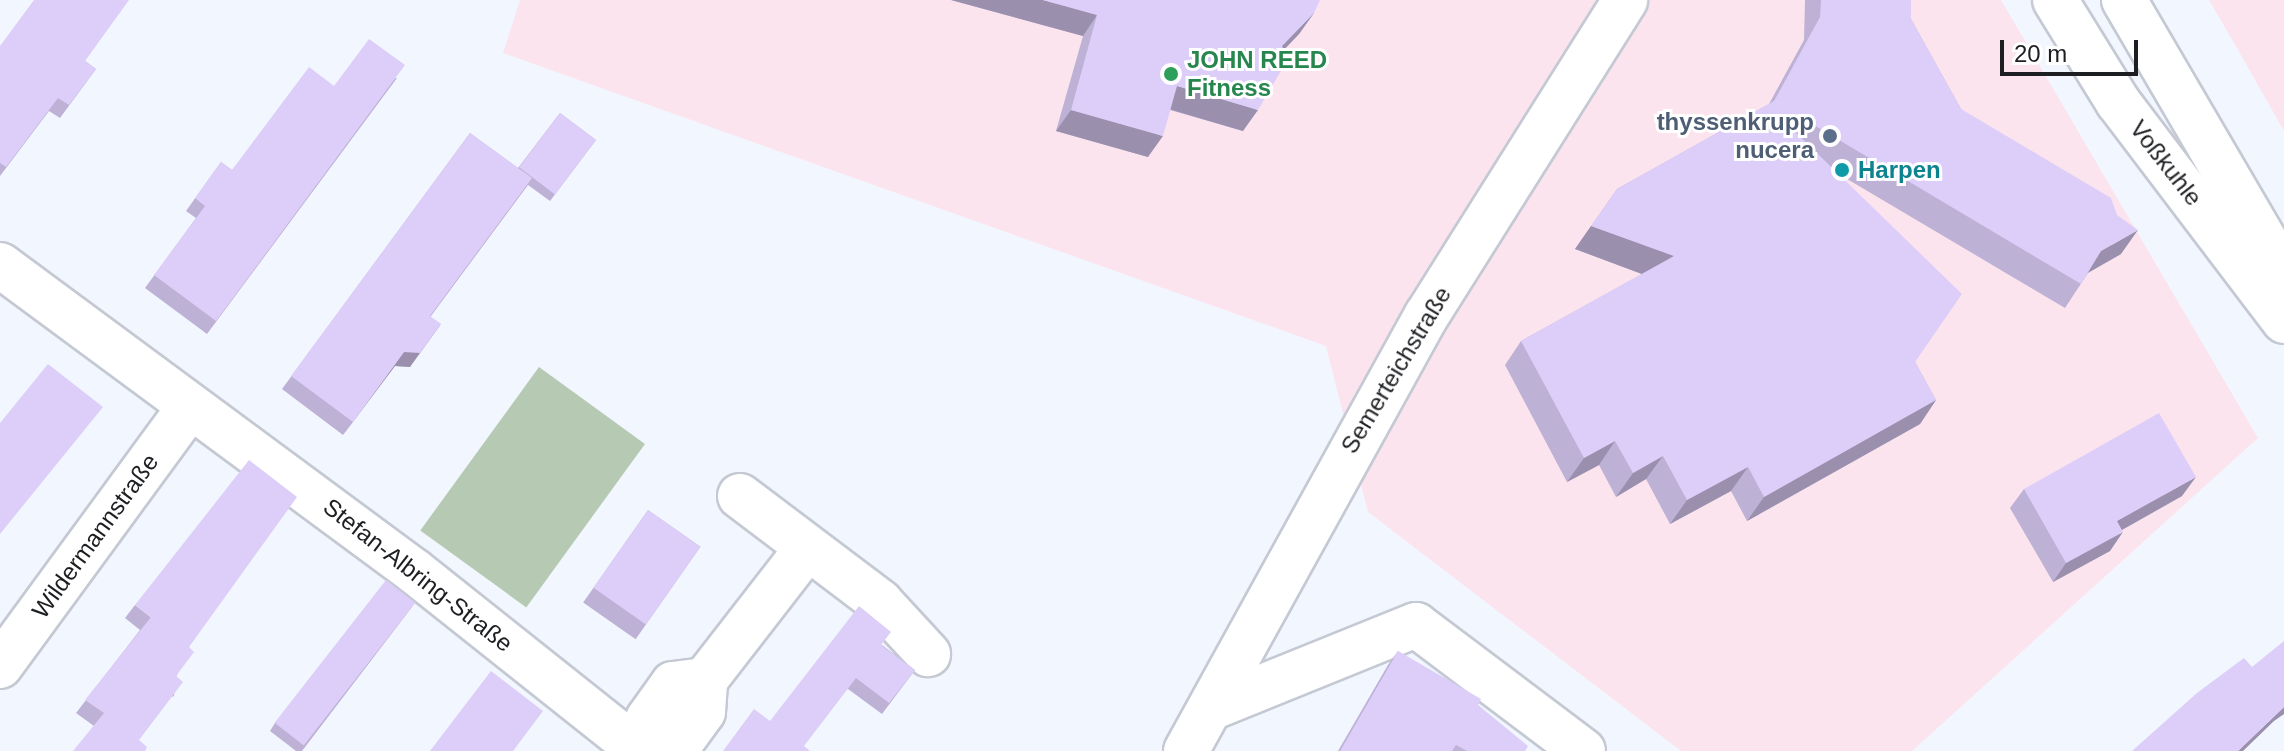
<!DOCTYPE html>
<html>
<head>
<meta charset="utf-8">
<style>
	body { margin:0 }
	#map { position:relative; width:2284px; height:751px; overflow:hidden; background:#f2f6fe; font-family:Arial,sans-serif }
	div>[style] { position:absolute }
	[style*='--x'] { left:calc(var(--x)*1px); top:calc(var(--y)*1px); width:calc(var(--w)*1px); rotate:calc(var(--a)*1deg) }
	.commercial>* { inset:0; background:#fce4ef }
	.green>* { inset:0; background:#b6c9b3; transform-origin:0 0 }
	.roads { filter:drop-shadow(2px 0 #c4c9d3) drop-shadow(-2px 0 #c4c9d3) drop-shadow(0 2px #c4c9d3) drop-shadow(0 -2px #c4c9d3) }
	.minor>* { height:44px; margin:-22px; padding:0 22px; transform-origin:22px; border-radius:22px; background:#fff }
	.wall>* { inset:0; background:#bdb1d5; transform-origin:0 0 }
	.shaded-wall>* { inset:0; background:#9a90ae }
	.building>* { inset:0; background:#dccef8; transform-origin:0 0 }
	.dots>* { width:22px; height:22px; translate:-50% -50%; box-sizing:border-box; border:4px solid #fff; border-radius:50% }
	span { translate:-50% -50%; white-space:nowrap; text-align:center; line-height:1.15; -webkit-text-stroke:6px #fff; paint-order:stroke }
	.leisure-label { font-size:24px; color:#27864d; font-weight:700 }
	.left { translate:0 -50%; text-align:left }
	.service-label { font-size:24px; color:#4e5e75; font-weight:700 }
	.right { translate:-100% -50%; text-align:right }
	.street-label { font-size:24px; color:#1c1e21 }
	.culture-label { font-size:24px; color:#0d838f; font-weight:700 }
	.scale { position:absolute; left:2000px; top:40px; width:138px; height:36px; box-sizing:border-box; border:4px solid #1c1e21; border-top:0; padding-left:10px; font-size:24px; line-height:28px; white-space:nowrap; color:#1c1e21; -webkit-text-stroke:6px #fff; paint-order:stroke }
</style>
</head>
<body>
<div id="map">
	<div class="commercial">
		<i style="clip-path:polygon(520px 0,2001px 0,2258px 438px,1912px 751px,1681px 751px,1368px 512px,1326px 346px,503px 53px)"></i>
		<i style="clip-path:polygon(2209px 0,2284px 0,2284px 131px,2234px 43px)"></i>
	</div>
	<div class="green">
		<i style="left:539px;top:367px;width:131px;height:202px;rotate:36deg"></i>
	</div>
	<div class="roads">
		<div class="minor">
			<i style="--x:2055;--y:0;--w:120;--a:58.3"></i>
			<i style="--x:2118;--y:102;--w:275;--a:52.8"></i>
			<i style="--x:2124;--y:0;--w:317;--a:59.7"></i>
			<i style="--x:0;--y:265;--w:515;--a:36.47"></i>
			<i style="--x:414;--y:571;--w:289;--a:38.5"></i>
			<i style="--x:740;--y:496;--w:176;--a:37.1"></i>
			<i style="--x:880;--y:602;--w:71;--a:47.3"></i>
			<i style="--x:0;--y:666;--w:322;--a:-53.8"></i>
			<i style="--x:1213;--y:707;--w:219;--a:-22"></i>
			<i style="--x:1416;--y:625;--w:209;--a:37"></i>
			<i style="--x:646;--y:751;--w:32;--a:-86"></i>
			<i style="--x:648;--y:719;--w:43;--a:-54.5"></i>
			<i style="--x:673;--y:684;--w:32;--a:-7"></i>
			<i style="--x:658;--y:751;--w:25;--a:-21"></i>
			<i style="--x:681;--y:742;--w:37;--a:-54"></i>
			<i style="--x:703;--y:712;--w:32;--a:-86"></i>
			<i style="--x:705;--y:680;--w:165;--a:-52.2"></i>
			<i style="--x:1186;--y:751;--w:498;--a:-61.1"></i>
			<i style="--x:1427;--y:315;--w:372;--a:-57.8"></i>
		</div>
	</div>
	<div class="wall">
		<i style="clip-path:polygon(951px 0,1314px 13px,1299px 34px,1284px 50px,1243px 131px,1170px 110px,1148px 157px,1056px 131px,1083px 36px)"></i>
		<i style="clip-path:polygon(1805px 0,1911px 0,1911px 19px,1961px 109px,2121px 254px,2088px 273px,2065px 308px,1837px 173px,1915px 362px,1936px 400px,1920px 424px,1747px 521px,1731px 491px,1670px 524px,1646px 479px,1616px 497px,1599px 465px,1567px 482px,1505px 365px,1521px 341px,1642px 274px,1575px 249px,1617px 189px,1769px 104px,1804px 40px)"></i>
		<i style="clip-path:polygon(0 46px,85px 61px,96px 69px,60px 118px,49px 111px,0 176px)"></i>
		<i style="clip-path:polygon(397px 78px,207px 334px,145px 288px,196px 218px,186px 211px,221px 162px,232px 170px,334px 86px)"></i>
		<i style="clip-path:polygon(560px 113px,596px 140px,550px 201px,528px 185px,431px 316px,410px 367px,395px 366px,343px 435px,282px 389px,470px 133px,518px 168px)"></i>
		<i style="clip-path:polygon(2024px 489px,2182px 496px,2122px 530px,2110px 551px,2053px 582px,2010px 508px)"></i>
		<i style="left:648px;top:510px;width:64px;height:113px;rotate:35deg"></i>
		<i style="clip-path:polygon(415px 603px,302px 751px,296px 751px,270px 731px,275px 723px)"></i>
		<i style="clip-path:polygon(135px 605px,189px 647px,176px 677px,174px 696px,94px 726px,76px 713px,140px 630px,125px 618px)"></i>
		<i style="clip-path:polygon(882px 645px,915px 670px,882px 714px,848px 689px,770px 721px)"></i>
		<i style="clip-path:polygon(1398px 651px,1478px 705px,1525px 751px,1338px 751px,1388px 665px)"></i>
	</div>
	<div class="shaded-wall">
		<i style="clip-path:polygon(951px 0,1043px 0,1097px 15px,1083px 36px)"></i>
		<i style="clip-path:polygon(1314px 13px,1299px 34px,1267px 67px,1282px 46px)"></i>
		<i style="clip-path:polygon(1177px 86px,1258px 110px,1243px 131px,1162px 107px)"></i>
		<i style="clip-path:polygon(1071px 110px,1163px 136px,1148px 157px,1056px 131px)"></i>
		<i style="clip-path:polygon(1591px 226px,1674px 256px,1658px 280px,1575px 249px)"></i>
		<i style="clip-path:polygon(2138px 230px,2121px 254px,2084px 275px,2101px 251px)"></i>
		<i style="clip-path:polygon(441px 324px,410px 367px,395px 366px,343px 435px,404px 352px)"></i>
		<i style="clip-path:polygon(1936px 400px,1920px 424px,1747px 521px,1764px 497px)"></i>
		<i style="clip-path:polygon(1615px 441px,1599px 465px,1567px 482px,1584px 458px)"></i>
		<i style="clip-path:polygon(1663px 456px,1646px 479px,1616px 497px,1633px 473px)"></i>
		<i style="clip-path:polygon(1748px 467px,1731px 491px,1670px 524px,1687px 500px)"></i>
		<i style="clip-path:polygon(2196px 477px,2182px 496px,2104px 540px,2117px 521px)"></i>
		<i style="clip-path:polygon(2123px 532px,2110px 551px,2053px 582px,2066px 563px)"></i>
		<i style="clip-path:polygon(2284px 707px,2284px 714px,2274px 721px,2243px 751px,2238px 751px)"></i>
	</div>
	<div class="building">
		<i style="clip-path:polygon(34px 0,129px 0,85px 61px,96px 69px,69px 105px,58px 98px,6px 167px,0 163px,0 46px)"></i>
		<i style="clip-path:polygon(1043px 0,1320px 0,1314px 13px,1282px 46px,1288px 59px,1258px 110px,1177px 86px,1163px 136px,1071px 110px,1097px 15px)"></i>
		<i style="clip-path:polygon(1821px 0,1911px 0,1911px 19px,1961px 109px,2111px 198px,2117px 215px,2138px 230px,2101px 251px,2081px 284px,1797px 115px,1789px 126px,1962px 294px,1915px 362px,1936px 400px,1764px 497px,1748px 467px,1687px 500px,1663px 456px,1633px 473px,1615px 441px,1584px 458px,1521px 341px,1674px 256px,1591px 226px,1617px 189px,1774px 101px,1820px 17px)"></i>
		<i style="clip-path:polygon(369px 39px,405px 65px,216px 321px,154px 275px,205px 206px,195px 198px,221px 162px,232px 170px,309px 67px,334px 86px)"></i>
		<i style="left:560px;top:113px;width:45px;height:68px;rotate:37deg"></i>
		<i style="clip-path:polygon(470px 133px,532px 178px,430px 316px,441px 324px,420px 353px,404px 352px,353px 422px,291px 376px)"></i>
		<i style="clip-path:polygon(48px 364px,103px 407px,0 534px,0 423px)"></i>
		<i style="clip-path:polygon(2159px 413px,2196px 477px,2117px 521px,2123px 532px,2066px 563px,2024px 489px)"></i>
		<i style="clip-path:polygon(249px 460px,297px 497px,189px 647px,194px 652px,176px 676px,183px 682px,139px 740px,147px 747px,145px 751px,73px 751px,104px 713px,85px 700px,151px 617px,135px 605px)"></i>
		<i style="left:648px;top:510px;width:64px;height:95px;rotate:35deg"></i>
		<i style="left:386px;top:580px;width:37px;height:181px;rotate:38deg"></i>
		<i style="clip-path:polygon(859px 606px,891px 632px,881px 645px,915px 670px,889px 703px,856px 678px,804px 746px,810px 751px,723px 751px,754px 709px,770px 721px)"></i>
		<i style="clip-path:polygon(2284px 641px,2284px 707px,2238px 751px,2132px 751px,2197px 693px,2244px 658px,2252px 667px)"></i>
		<i style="clip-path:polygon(1398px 651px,1481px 699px,1478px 705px,1528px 746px,1525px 751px,1467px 751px,1456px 745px,1452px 751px,1340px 751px)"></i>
		<i style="clip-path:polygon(491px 671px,543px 711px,513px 751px,430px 751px)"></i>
	</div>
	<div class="dots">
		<i style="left:1171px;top:74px;background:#2e9e5b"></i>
		<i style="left:1830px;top:136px;background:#5c6f8a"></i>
		<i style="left:1842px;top:170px;background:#0f9aa8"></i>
	</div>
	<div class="leisure-label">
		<span class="left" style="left:1187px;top:74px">JOHN REED<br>Fitness</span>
	</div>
	<div class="service-label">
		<span class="right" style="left:1814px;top:136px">thyssenkrupp<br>nucera</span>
	</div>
	<div class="street-label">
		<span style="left:2166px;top:163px;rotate:52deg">Voßkuhle</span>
		<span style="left:1396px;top:370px;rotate:-59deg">Semerteichstraße</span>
		<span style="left:95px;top:536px;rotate:-54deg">Wildermannstraße</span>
		<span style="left:418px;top:575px;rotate:38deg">Stefan-Albring-Straße</span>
	</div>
	<div class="culture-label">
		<span class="left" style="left:1858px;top:170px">Harpen</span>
	</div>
	<div class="scale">20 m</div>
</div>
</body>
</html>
